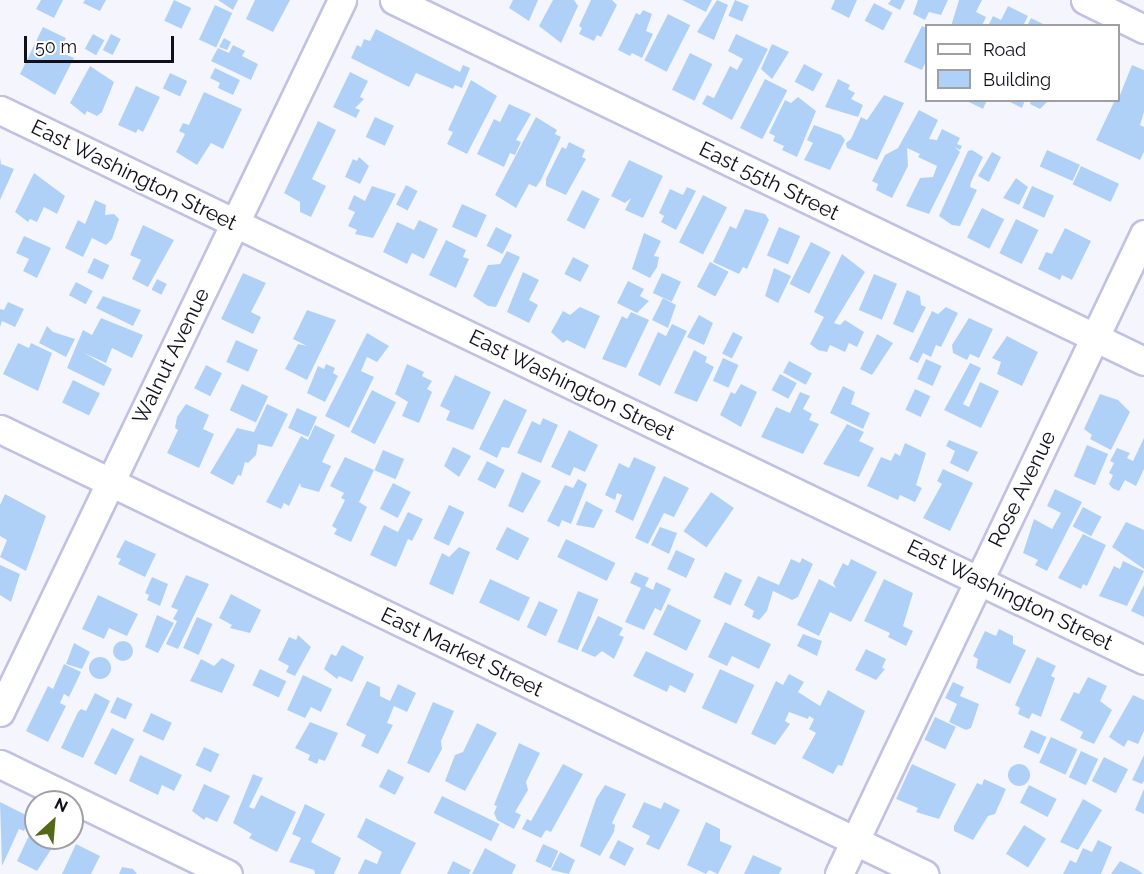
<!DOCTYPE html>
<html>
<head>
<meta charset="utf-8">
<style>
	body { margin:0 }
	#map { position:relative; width:1144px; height:874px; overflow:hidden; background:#f5f6fd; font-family:Raleway,sans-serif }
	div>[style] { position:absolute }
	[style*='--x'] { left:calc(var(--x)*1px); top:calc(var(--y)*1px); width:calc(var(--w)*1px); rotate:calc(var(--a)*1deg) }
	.building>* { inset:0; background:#afd1f8; transform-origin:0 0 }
	.round { border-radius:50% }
	.roads { filter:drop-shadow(2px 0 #c0c1e3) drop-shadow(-2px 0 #c0c1e3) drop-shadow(0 2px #c0c1e3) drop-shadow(0 -2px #c0c1e3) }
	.minor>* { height:27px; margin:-13.5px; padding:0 13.5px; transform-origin:13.5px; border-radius:13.5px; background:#fff }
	span { translate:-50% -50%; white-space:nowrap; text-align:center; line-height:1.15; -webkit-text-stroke:4.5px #fff; paint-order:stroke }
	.street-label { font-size:21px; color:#10101b }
	.legend { position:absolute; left:925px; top:24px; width:195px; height:78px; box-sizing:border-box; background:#fff; border:2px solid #9f9fa4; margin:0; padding:8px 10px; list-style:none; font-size:18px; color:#10101b }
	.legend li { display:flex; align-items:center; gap:12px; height:30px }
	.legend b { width:30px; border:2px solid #9f9fa4 }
	.north { position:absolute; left:24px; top:790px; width:60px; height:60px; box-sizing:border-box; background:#fff; border:2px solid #9f9fa4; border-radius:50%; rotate:26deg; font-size:16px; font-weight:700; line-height:24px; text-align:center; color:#10101b }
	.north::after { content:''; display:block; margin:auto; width:21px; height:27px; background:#546917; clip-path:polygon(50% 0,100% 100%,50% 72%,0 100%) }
	.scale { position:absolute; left:24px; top:36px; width:150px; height:27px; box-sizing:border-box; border:3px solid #10101b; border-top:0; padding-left:8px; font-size:18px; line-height:21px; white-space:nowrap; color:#10101b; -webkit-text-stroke:4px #fff; paint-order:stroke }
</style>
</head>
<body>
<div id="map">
	<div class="building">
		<i style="clip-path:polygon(41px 0,63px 0,54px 18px,36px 9px)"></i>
		<i style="clip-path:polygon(85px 0,106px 0,100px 11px,83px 3px)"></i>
		<i style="left:174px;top:0;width:19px;height:23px;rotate:25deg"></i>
		<i style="clip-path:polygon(218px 0,238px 0,233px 10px)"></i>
		<i style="clip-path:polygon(255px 0,290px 0,273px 32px,246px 19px)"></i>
		<i style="clip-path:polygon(513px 0,538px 0,529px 21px,509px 8px)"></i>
		<i style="clip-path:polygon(553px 0,574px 0,578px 6px,561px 43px,539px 26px)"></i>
		<i style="clip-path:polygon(591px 0,612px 0,617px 5px,601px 37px,597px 35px,594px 41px,579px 34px,582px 28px,579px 26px)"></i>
		<i style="clip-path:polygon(682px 0,712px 0,706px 12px)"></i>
		<i style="clip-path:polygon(717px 0,728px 5px,714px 40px,697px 32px)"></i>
		<i style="left:735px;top:0;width:15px;height:17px;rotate:23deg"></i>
		<i style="clip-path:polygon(835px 0,857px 0,849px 18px,831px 9px)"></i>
		<i style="clip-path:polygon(891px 0,905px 0,900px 10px,888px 4px)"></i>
		<i style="clip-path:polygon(918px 0,948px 0,941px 15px,929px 12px,925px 20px,913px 14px)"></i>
		<i style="clip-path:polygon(959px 0,982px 0,976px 12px,986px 17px,982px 26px,951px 26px)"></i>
		<i style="left:874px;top:3px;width:21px;height:20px;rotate:28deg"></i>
		<i style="left:215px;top:5px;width:19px;height:38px;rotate:25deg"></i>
		<i style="clip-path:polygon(1008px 6px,1028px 16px,1023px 26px,988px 26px,993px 16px,1001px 20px)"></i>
		<i style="clip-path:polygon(643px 10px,652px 14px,646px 31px,653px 34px,642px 58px,632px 53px,630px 56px,618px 50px,636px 13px,640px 15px)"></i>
		<i style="left:668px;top:14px;width:25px;height:52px;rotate:27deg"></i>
		<i style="clip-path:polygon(1031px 18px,1047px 26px,1027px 26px)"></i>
		<i style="clip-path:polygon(922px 26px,926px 28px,926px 61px,922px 70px,904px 62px)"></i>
		<i style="clip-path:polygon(43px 27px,66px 38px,60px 52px,74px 58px,55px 95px,20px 74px)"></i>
		<i style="clip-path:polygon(376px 29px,460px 72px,463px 65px,470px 68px,462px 88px,455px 85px,453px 89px,416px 73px,409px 87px,351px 58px,357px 45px,361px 47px,364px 39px,370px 41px)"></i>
		<i style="left:93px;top:34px;width:13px;height:17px;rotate:29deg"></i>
		<i style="left:111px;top:34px;width:11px;height:18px;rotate:27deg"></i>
		<i style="clip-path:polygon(736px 34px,768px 49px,732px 120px,702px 104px,707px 95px,714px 98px,730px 66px,737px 70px,743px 59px,728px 51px)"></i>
		<i style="clip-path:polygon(224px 38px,231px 42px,227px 50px,219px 47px)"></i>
		<i style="clip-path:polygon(772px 44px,789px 52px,772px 79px,761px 69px)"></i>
		<i style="clip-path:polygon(233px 45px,245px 51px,242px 56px,258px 64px,251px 80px,211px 61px,218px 48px,229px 53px)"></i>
		<i style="left:690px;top:53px;width:25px;height:41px;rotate:26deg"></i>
		<i style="left:804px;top:64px;width:21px;height:20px;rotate:28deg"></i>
		<i style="clip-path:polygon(1132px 65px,1144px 70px,1144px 112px,1140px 125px,1144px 127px,1144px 152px,1140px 160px,1096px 140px,1115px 100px,1118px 100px)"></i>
		<i style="clip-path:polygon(90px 66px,114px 82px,102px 112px,97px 116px,87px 111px,85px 115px,70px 103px)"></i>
		<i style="clip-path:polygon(215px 68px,240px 80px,233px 95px,218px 88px,220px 83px,210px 78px)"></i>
		<i style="clip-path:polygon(350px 72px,368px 81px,360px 97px,364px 99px,355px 108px,360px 110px,356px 118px,333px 107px)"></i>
		<i style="left:170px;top:73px;width:19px;height:17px;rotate:25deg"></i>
		<i style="left:765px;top:79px;width:25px;height:55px;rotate:27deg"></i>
		<i style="clip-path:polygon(838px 79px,850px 85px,848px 89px,855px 93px,851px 99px,863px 105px,858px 117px,825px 107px)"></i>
		<i style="clip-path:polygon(471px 80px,497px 96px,467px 154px,447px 144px,453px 132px,448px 130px)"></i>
		<i style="clip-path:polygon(136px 86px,160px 97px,143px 132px,138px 129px,136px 133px,118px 125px)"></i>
		<i style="clip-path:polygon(204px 92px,242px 109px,223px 149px,211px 143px,197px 165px,176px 152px,185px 134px,179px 131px,183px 123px,189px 125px)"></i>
		<i style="clip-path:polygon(884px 95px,904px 103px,877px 160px,847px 148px,846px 143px,851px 139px,861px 117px,867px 120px)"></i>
		<i style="clip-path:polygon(798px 97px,816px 111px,797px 157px,782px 150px,784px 146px,773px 141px,775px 136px,769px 133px,785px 100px,791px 103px)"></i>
		<i style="clip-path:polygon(965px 100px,987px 100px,983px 109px)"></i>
		<i style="clip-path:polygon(1006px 100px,1025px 100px,1022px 108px)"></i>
		<i style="clip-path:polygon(1031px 100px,1049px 100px,1040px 109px,1030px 104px)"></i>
		<i style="clip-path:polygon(509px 104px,531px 114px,516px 140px,521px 142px,515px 155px,510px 153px,504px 167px,477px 154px,494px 119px,500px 122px)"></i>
		<i style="clip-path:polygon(919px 110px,938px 120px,929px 139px,937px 140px,942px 129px,960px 138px,957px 144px,962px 146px,960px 150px,955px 147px,960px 152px,929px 214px,906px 206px,920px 178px,933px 177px,937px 166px,918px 157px,920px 154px,907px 148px,908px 166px,892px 198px,876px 190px,878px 184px,872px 181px,885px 155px,898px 148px)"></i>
		<i style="left:375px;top:117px;width:21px;height:22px;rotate:25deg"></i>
		<i style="clip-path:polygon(536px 117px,557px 130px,555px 134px,561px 137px,541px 180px,536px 187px,529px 184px,516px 208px,495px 195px)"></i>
		<i style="clip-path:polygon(318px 121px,336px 130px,312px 179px,326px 186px,311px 217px,300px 212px,300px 202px,284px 193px)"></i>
		<i style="clip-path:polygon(814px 125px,841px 135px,845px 140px,830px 170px,804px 160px,813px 143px,807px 140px)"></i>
		<i style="clip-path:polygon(569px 142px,585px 150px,582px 157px,586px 159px,566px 195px,546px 186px,546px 179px,562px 147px,566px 149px)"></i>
		<i style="clip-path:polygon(972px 150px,983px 157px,971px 182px,970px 187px,977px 190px,960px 226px,952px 225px,939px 216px,968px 151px)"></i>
		<i style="left:1047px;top:150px;width:36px;height:18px;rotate:24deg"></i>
		<i style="clip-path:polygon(992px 152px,1001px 157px,989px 182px,978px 176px)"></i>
		<i style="clip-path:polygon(0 157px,1px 164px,14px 169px,0 200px)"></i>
		<i style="clip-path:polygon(359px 157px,369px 166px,360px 184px,345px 177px,353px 159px,357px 161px)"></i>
		<i style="clip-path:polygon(629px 160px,663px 176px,643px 218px,625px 210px,631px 198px,625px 203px,611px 196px)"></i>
		<i style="left:1081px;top:166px;width:42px;height:20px;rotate:25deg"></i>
		<i style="clip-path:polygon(34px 173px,65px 196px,57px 214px,44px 207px,37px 222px,30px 219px,28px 222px,15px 212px)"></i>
		<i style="clip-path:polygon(1016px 178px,1028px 187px,1019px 205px,1003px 198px)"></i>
		<i style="left:406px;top:185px;width:13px;height:22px;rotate:27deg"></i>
		<i style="clip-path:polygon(372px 186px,396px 194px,373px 238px,355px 234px,357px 230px,348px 226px,355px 212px,348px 209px,354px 195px,365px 201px)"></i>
		<i style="left:1032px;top:186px;width:24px;height:24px;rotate:24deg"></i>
		<i style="clip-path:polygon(687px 187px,696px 191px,676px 230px,661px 222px,664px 216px,659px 213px,670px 189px,683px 195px)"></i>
		<i style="left:582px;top:190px;width:20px;height:34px;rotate:27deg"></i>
		<i style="left:703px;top:195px;width:27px;height:53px;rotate:27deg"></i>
		<i style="clip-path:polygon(95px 200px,106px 205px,105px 215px,114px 214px,119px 219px,112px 239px,106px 245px,92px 238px,83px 257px,65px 248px,78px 220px,85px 224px)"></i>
		<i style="left:462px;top:204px;width:27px;height:25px;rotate:24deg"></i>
		<i style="left:982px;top:208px;width:25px;height:33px;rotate:27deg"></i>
		<i style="clip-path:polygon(745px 209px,765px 214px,769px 220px,747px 269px,743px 267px,739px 274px,713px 262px,730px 226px,736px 229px)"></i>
		<i style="left:1016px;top:219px;width:25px;height:38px;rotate:26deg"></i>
		<i style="clip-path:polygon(419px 220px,438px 229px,424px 259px,412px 253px,407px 264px,383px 252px,397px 222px,414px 230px)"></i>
		<i style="clip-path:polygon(143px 225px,174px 240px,148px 287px,132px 279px,141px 260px,130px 255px)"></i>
		<i style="left:496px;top:227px;width:18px;height:21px;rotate:27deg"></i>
		<i style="left:779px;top:227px;width:23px;height:31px;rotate:23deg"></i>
		<i style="clip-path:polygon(1065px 228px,1091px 241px,1072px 280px,1062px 275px,1060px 280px,1038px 269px,1046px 252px,1052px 254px)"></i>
		<i style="clip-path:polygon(644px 233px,661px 241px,654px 256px,659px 257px,657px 267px,650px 278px,632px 269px)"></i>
		<i style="clip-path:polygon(24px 236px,51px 248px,37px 278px,23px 271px,29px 259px,16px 253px)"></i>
		<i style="clip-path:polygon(446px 240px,466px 250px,463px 257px,469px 259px,456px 288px,429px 275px)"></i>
		<i style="left:811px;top:242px;width:22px;height:47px;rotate:27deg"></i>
		<i style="clip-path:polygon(507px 251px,520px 257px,496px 307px,488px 306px,473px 296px,488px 265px,500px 264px)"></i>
		<i style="clip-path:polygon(842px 254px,865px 272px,834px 323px,840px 325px,845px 320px,864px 332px,857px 347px,849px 343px,845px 352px,830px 345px,827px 352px,818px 350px,810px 344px,824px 317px,814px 312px)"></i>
		<i style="left:573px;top:257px;width:18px;height:19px;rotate:27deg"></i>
		<i style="left:94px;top:258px;width:17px;height:16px;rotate:25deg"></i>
		<i style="left:710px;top:262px;width:21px;height:28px;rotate:28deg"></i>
		<i style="clip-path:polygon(774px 268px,791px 276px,778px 303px,765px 296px)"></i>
		<i style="clip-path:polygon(523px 272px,539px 280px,529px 300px,538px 305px,529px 323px,507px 312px)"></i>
		<i style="clip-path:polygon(243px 273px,266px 283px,251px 312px,261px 317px,253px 334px,221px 319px)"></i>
		<i style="left:662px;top:273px;width:21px;height:22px;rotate:25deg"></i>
		<i style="left:874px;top:274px;width:25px;height:39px;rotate:23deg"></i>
		<i style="left:157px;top:279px;width:11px;height:12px;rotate:27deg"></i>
		<i style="clip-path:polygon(628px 281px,644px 289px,640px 296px,649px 301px,637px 313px,617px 303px)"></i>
		<i style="left:76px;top:282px;width:19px;height:15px;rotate:28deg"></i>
		<i style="clip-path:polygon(907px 290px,920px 296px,921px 305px,926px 307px,913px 333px,893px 324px)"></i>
		<i style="clip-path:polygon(103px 296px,141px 310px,133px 326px,96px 308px)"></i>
		<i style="clip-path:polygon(663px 298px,676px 305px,668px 328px,652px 320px)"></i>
		<i style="clip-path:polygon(8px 302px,24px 309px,15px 327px,2px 321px,0 327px,0 309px,4px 310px)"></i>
		<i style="clip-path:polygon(580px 307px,600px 316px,585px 349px,567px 340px,563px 343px,551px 332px,563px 311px,570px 315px)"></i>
		<i style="clip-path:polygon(946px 307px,958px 313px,941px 347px,936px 345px,931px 357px,923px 353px,918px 363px,909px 359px,932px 311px,938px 314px)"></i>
		<i style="clip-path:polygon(307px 310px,336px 320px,307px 380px,285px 369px,298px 344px,307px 346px,293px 339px)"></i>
		<i style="clip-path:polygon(631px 312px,649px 320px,626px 368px,602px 359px,622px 316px,627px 319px)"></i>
		<i style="clip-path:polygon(699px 315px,713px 323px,704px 345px,687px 337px)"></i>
		<i style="clip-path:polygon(101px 318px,143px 335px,132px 358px,112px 348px,106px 363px,84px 353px,112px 369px,104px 386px,67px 368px,83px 330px,92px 335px)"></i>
		<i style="clip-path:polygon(969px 318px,993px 329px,979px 358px,970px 354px,967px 360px,953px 353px,952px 345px)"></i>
		<i style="clip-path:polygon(672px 324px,687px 331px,660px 386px,638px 375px,658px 332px,666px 336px)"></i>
		<i style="clip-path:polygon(47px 326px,53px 332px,75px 339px,66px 357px,39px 343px)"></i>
		<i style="left:733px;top:332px;width:11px;height:24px;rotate:27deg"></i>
		<i style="clip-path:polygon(367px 333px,389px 346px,377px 362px,367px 357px,361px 371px,374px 377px,349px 428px,325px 416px)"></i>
		<i style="clip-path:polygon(877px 334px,893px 343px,872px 375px,860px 369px)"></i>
		<i style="clip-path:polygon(1007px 336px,1038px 352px,1022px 386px,997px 374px,1001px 362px,992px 358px)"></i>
		<i style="left:236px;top:340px;width:24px;height:24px;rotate:24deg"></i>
		<i style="clip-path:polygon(18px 343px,29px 348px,31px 343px,52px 353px,38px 391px,3px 374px)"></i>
		<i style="clip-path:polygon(694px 350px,707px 357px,705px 362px,714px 367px,697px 402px,674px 393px)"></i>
		<i style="left:723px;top:358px;width:17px;height:25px;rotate:24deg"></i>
		<i style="left:926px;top:359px;width:17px;height:22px;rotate:24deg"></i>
		<i style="left:789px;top:361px;width:26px;height:13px;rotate:28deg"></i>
		<i style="clip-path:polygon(970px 363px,981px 368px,963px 404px,969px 407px,980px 382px,999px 391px,981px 428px,944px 410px)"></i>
		<i style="clip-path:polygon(326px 364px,335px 368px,333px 373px,338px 376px,325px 402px,307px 393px,318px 366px,324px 369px)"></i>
		<i style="clip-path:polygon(407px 364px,424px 372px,422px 376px,432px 381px,427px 389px,432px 392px,419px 423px,402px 416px,408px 402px,395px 394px)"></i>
		<i style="left:206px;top:365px;width:18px;height:26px;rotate:27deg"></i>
		<i style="left:780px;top:374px;width:19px;height:18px;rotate:28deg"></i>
		<i style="clip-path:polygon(455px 375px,491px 392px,473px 430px,446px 420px,450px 411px,440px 406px)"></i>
		<i style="left:73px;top:380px;width:30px;height:25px;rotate:26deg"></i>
		<i style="left:242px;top:384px;width:29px;height:29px;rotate:25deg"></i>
		<i style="clip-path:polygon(741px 384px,757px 392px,741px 427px,720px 415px,731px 392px,735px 394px)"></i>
		<i style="clip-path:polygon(843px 386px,855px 392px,851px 404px,870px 413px,863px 429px,830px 413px)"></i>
		<i style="left:915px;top:389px;width:17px;height:23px;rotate:25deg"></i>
		<i style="left:372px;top:390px;width:27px;height:47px;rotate:27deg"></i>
		<i style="clip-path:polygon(800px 392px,810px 396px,803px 409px,812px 414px,809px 420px,819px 424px,803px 454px,761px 437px,776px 407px,790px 413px)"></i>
		<i style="clip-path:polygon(1100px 394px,1118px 400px,1130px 412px,1111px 450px,1090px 439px,1092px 435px,1084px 429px)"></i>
		<i style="clip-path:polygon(504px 399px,527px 410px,509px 448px,502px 447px,497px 458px,479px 449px)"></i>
		<i style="clip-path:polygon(186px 404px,209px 415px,203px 429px,214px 434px,199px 468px,167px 453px,178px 430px,175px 428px,177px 417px)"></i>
		<i style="clip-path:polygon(267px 404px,288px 414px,272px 447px,258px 444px,256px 455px,248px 463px,245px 462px,241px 476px,238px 475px,233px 485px,210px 473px,237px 428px,254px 432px)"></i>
		<i style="left:297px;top:408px;width:22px;height:22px;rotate:24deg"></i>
		<i style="clip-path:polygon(543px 418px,558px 425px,541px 463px,517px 453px,532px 421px,540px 425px)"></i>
		<i style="clip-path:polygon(847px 424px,864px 432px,859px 441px,874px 448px,859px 477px,823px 464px)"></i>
		<i style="clip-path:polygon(315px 425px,335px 435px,322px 462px,331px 466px,319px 492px,301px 487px,300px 483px,289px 506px,284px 503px,281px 509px,266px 502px,301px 436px,308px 440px)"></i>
		<i style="clip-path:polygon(569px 430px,598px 445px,585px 472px,574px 467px,570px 476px,551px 467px)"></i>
		<i style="clip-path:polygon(1144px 438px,1144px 469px,1136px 486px,1125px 480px,1119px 491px,1112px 488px,1109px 484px,1113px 475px,1109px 473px,1114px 463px,1110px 461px,1117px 448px,1130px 453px,1127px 458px,1133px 461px)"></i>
		<i style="clip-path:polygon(949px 440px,978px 452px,968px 472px,950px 463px,955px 451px,946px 446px)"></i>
		<i style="clip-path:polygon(905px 443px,926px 453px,916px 485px,922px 488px,915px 502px,900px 495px,898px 500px,867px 486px,881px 457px,891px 461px,895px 453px,900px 456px)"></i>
		<i style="left:1087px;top:445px;width:23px;height:34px;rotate:23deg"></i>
		<i style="clip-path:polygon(453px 447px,471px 456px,459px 477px,444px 466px)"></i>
		<i style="left:383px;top:450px;width:23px;height:22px;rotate:23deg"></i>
		<i style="clip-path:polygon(345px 457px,374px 470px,359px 502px,367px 507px,351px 542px,334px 534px,337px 529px,332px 526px,345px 500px,341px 498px,344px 493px,330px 486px)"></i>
		<i style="clip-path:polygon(634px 457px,656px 467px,633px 521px,615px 512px,622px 495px,617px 493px,615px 500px,605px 495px,619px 463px,629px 468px)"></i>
		<i style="left:487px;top:461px;width:20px;height:21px;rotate:27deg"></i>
		<i style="clip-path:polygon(943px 469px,973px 483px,950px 531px,923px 518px,942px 484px,937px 481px)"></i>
		<i style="clip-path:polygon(522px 472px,541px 481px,523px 513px,508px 506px)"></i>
		<i style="clip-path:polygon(664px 476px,689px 488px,674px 517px,664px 513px,648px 544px,635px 538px)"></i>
		<i style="clip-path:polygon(578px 479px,587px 484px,571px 524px,562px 520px,559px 527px,547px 521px,565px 485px,573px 488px)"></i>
		<i style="left:393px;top:483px;width:20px;height:29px;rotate:27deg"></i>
		<i style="clip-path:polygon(1055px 489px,1082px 502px,1047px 571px,1035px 565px,1038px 560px,1023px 553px,1034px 519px,1052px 529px,1061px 513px,1047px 506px)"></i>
		<i style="left:711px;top:492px;width:28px;height:48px;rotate:35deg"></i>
		<i style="clip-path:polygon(5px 494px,46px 516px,26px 571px,0 557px,7px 540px,0 536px,0 505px)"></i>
		<i style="clip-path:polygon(586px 501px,603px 510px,594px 528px,576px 525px)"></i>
		<i style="left:449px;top:505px;width:17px;height:37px;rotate:25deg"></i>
		<i style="left:1083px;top:507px;width:21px;height:22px;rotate:28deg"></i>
		<i style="clip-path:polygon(408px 512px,423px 519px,412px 541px,408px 539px,396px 567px,370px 555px,384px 525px,398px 532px)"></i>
		<i style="clip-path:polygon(1126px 522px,1144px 530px,1144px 569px,1112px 547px)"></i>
		<i style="left:507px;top:527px;width:25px;height:25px;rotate:27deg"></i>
		<i style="clip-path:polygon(660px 527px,677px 533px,669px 554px,651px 545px)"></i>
		<i style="clip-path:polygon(1083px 534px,1106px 545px,1087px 586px,1083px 584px,1081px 589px,1058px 578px)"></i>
		<i style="left:566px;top:539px;width:55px;height:20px;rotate:26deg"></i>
		<i style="clip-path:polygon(125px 540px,156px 554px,145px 577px,118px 564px,121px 559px,116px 557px)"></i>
		<i style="clip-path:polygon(459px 547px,470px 552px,453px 595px,429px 584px,442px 553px,449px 557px)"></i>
		<i style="left:676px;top:550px;width:21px;height:21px;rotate:25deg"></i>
		<i style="clip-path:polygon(802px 558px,813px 564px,798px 597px,792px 600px,773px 591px,767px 611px,759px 620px,752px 617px,754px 611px,744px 605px,758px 576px,779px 585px,791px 559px,800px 563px)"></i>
		<i style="clip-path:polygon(851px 559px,877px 572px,851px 622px,830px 612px,819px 636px,797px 625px,819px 579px,836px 588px,833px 583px,843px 563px,848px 566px)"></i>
		<i style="clip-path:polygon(1123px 561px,1144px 571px,1127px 606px,1099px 596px,1114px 566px,1120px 569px)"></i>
		<i style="clip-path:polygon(0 565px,20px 574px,11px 602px,0 595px)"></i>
		<i style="clip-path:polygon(635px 572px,649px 578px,645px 586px,653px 590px,656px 582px,671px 589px,661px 611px,655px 608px,644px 630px,625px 622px,641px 588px,630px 583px)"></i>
		<i style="left:725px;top:572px;width:19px;height:28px;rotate:25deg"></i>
		<i style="clip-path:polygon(186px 575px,209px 584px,178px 649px,166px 644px,177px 621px,173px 619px,178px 610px,171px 607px)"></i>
		<i style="clip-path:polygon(152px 577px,168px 584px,160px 606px,147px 600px,149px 595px,145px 593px)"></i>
		<i style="left:490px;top:579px;width:44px;height:26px;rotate:25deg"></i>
		<i style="clip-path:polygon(884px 579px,913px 593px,903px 626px,913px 631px,906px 646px,888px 637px,890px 633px,864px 621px)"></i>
		<i style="clip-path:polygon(1144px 585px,1144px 617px,1131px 611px)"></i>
		<i style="left:578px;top:591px;width:22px;height:55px;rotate:22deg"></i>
		<i style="clip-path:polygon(231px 594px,261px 610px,250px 633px,230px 628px,232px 625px,219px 618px)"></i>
		<i style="clip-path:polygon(98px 595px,138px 614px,127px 636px,109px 628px,104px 639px,82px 629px)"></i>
		<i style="left:539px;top:601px;width:21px;height:29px;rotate:25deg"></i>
		<i style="left:668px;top:604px;width:37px;height:34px;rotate:26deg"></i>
		<i style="clip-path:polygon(157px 615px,174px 623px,158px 653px,145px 647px)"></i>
		<i style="clip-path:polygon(598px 616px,623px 628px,619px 635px,624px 637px,614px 659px,602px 651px,595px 657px,581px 651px)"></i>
		<i style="left:197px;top:617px;width:17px;height:34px;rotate:24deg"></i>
		<i style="clip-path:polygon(725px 622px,771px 644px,759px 669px,732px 656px,727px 666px,708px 657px)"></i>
		<i style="clip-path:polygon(999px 629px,1013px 636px,1013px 644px,1026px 650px,1010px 684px,976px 668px,978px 659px,973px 656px,985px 631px,996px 636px)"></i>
		<i style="clip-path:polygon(803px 634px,822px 641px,817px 656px,797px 646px)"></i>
		<i style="clip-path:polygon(298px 635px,311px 647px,295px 676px,286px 672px,289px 666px,278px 660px,289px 637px,296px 640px)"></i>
		<i class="round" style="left:113px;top:641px;width:20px;height:20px"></i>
		<i style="clip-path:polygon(74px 643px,90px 652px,82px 669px,66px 664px)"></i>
		<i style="clip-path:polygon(342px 645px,364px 657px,352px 682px,339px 676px,337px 679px,324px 669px,331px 654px,336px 656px)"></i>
		<i style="clip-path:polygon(866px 649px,886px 659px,882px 668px,885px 669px,876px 680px,855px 670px)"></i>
		<i style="clip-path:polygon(646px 651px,694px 674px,685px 693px,670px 685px,667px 692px,633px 676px)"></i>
		<i style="clip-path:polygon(1037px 657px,1056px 666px,1051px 676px,1055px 678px,1041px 717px,1032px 713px,1029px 719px,1018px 714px,1020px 708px,1015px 705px)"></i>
		<i class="round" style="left:89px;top:657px;width:22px;height:22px"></i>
		<i style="clip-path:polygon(222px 658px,235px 665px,222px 693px,190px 681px,201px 659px,214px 666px)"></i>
		<i style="clip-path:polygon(64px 664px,81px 672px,69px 697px,64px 694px,60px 703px,66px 706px,48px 742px,26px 731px,48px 686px,53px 689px)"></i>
		<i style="left:260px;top:669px;width:29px;height:18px;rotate:25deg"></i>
		<i style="left:720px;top:669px;width:38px;height:43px;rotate:25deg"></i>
		<i style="clip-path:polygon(789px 674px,804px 682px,798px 692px,820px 706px,828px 690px,865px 711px,842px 766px,838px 765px,833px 774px,802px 758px,816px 733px,809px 729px,814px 719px,809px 716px,808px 719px,789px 712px,785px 721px,790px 724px,775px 745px,751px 734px,776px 681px,783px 685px)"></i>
		<i style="clip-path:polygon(303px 675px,332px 689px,321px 712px,311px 707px,305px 718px,287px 710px)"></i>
		<i style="clip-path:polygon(1088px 677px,1107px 686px,1100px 701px,1112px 710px,1094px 744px,1080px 738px,1083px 732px,1060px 720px,1074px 692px,1079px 694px)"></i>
		<i style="clip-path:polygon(367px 681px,380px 687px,380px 696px,390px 701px,398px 684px,416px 693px,407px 712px,394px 706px,387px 723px,393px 725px,378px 754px,361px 746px,366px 735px,346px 725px)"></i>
		<i style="clip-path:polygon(953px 682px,964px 687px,960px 696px,979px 704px,971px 728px,966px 730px,949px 722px,957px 704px,945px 698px)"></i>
		<i style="clip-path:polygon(95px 693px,110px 701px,83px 758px,61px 748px,78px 712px,81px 709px,86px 711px)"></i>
		<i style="clip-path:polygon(1133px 695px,1144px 700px,1144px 731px,1138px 744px,1128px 740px,1124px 747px,1109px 737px)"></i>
		<i style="left:117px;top:697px;width:17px;height:17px;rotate:24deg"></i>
		<i style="clip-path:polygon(433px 702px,454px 711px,441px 741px,442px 749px,429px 773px,407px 763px)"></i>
		<i style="left:151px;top:713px;width:23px;height:20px;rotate:25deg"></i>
		<i style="left:935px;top:717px;width:23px;height:25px;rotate:25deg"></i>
		<i style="clip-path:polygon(310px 722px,338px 733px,325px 761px,319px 759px,317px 764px,308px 760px,310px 755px,295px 748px)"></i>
		<i style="clip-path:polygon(477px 723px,497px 733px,465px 791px,445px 781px,455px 755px,463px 752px)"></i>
		<i style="left:112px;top:728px;width:25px;height:40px;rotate:27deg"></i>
		<i style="left:1031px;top:730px;width:17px;height:19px;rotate:24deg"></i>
		<i style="left:1051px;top:737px;width:29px;height:28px;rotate:25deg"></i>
		<i style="clip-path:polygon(519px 743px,540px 753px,526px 782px,528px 790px,515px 812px,521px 815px,514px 829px,497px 820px,494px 813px,497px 806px,494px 805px)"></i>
		<i style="left:204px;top:747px;width:17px;height:20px;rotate:25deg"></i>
		<i style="left:1081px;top:751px;width:19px;height:29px;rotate:25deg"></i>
		<i style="clip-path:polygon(140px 755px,182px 775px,174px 791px,162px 785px,158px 795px,129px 781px)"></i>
		<i style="clip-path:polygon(1144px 755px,1144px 781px,1142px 784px,1132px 780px)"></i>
		<i style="left:1104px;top:757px;width:27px;height:27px;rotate:27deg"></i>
		<i class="round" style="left:1008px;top:764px;width:22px;height:22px"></i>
		<i style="clip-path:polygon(563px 764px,583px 774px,551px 832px,546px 830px,541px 838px,522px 829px,527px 819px,531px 821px)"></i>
		<i style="clip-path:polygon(912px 764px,956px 784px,939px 819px,916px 812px,918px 808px,896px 799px)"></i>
		<i style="left:388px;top:769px;width:18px;height:20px;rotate:27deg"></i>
		<i style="clip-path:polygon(253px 774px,263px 778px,249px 807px,254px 809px,261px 795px,296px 812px,277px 852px,249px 838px,252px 834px,233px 823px)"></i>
		<i style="clip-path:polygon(984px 779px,1006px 789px,995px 814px,988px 816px,973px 840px,954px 831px,954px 826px,977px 783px,982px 785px)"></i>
		<i style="clip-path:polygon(204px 784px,230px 796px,217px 822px,206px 817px,204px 820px,192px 811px)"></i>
		<i style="clip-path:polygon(605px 785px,626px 794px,612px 823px,615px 825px,614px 832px,600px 856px,580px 846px,596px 799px)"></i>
		<i style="left:1029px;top:785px;width:31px;height:20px;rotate:27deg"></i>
		<i style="clip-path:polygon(1144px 789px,1144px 814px,1135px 810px)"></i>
		<i style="left:442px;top:796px;width:64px;height:19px;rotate:26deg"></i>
		<i style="clip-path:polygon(1083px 799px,1102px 810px,1078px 850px,1060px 842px)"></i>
		<i style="clip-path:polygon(0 802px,30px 817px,24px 831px,19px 829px,2px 866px)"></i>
		<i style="clip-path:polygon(644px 802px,661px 809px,664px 802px,680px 810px,659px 850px,646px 844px,650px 836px,632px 827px)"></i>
		<i style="clip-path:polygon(305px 804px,325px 814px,311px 842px,341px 858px,334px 874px,315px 874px,314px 870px,289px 862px,301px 838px,292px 834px)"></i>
		<i style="clip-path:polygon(366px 818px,416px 843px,400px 874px,358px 874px,365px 859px,377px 864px,382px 852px,357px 837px)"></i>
		<i style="clip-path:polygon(706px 822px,720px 829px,720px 841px,732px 846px,718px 874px,709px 870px,706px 874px,687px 865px)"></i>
		<i style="left:1024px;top:825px;width:26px;height:34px;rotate:32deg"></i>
		<i style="clip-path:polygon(33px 827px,36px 838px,58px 839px,37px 871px,17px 861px)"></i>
		<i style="left:618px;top:840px;width:18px;height:20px;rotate:27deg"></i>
		<i style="clip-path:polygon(1098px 840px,1112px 847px,1101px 874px,1063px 874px,1070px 860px,1076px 863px,1083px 848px,1092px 852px)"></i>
		<i style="clip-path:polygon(76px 844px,100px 856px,91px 874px,62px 874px)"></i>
		<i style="left:543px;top:844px;width:17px;height:19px;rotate:24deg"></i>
		<i style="clip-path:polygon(485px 848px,516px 865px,512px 874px,472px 874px)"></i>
		<i style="clip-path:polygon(560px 852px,575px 860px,569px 874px,551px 870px)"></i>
		<i style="clip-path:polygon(753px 855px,782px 868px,779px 874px,744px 874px)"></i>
		<i style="clip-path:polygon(453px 861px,471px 870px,469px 874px,447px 874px)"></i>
		<i style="clip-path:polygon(1120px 861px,1138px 870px,1143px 874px,1111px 874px)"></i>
		<i style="clip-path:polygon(122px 867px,133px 869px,137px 874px,119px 874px)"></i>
	</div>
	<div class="roads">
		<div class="minor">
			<i style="--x:394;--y:0;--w:832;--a:25.7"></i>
			<i style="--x:1085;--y:0;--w:66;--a:26.2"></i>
			<i style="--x:0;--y:110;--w:1269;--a:25.68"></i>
			<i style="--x:0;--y:429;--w:1026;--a:25.72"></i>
			<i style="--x:0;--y:712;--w:790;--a:-64.34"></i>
			<i style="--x:0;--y:764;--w:253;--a:25.8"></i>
			<i style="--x:839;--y:874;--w:709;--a:-64.52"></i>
		</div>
	</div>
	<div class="street-label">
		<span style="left:134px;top:175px;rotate:26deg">East Washington Street</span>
		<span style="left:769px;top:181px;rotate:26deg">East 55th Street</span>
		<span style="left:171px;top:356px;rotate:-64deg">Walnut Avenue</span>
		<span style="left:572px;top:385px;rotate:26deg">East Washington Street</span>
		<span style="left:1022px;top:489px;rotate:-64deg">Rose Avenue</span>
		<span style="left:1010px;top:595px;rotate:26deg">East Washington Street</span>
		<span style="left:462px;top:652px;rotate:26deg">East Market Street</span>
	</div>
	<ul class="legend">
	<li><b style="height:8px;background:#fff"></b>Road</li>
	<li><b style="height:16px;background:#afd1f8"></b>Building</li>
	</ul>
	<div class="north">N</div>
	<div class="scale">50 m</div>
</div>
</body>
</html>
